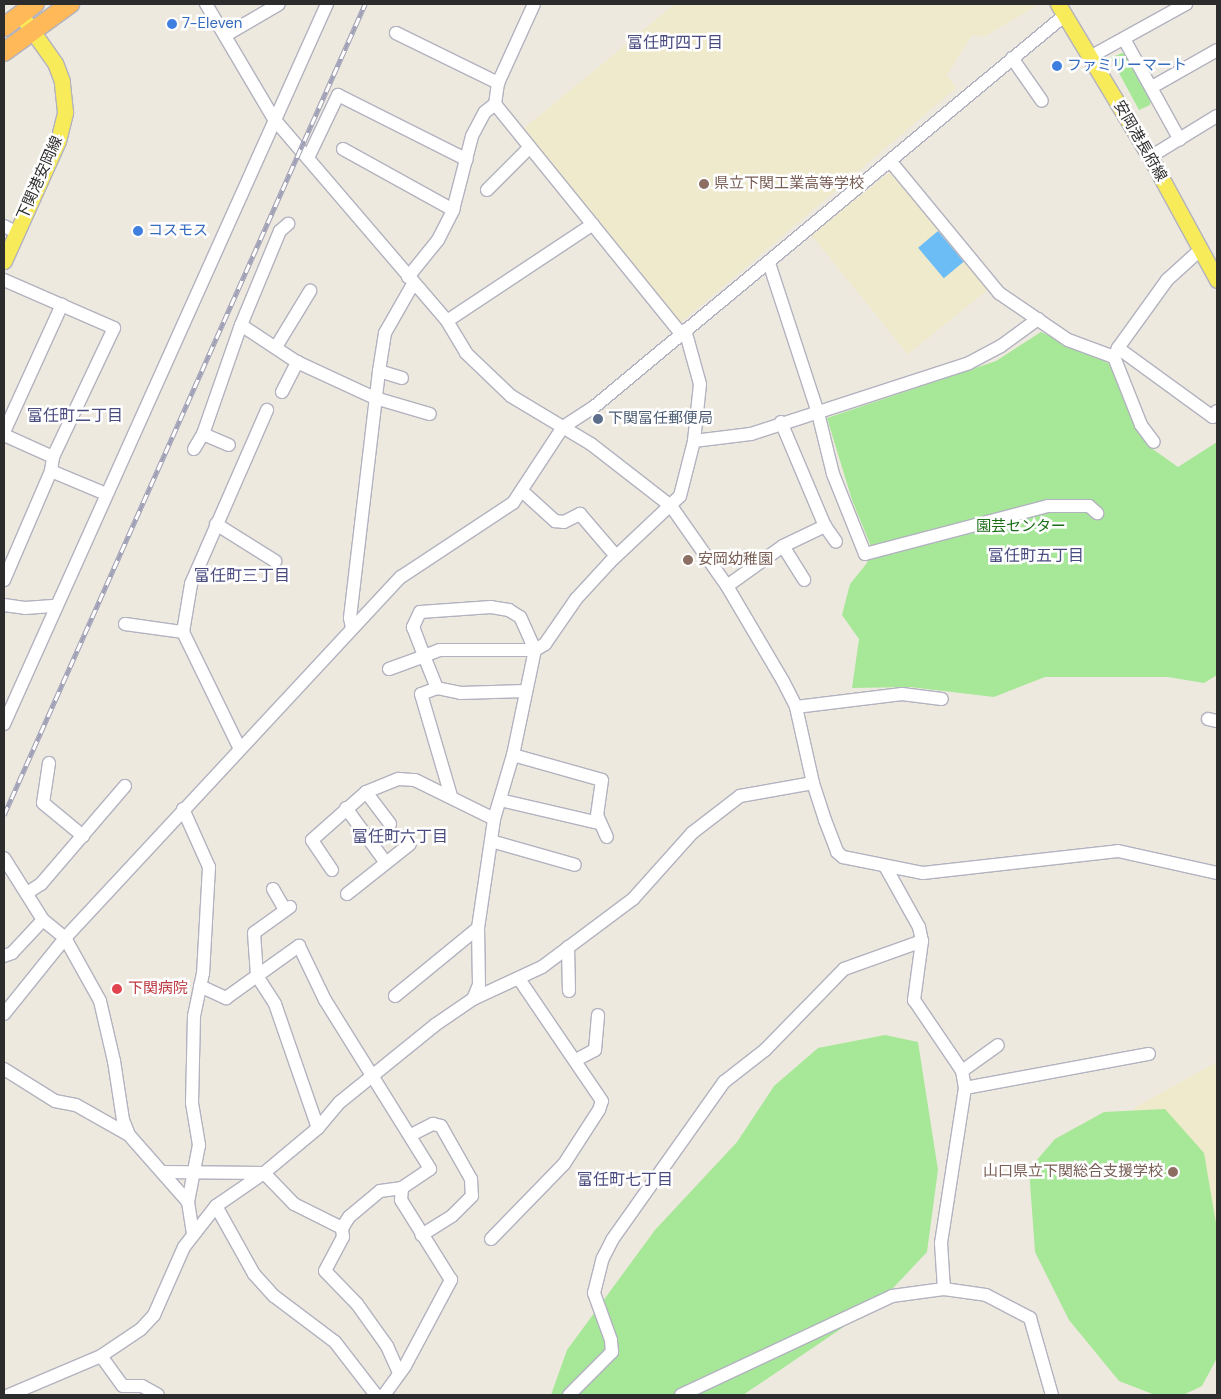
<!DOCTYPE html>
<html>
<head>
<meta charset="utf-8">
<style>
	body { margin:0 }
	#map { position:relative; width:1221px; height:1399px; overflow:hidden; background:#eee9de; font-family:"DM Sans","Noto Sans JP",sans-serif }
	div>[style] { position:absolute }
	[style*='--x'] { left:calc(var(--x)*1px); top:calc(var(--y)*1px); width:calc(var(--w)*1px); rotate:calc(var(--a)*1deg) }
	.education>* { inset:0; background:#f0eacc; transform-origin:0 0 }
	.green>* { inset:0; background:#a7e798 }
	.water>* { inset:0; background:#6cbcf5; transform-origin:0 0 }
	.roads { filter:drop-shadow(1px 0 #b2b2c0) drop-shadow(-1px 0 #b2b2c0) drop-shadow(0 1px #b2b2c0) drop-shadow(0 -1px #b2b2c0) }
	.minor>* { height:12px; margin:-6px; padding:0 6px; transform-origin:6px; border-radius:6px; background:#fff }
	.major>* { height:15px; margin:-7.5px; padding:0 7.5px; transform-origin:7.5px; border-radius:7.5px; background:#f8eb59 }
	.highway>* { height:18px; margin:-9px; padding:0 9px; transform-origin:9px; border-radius:9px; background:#ffb958 }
	.rail>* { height:5px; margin-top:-2.5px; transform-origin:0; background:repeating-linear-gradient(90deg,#fff 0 9px,#a0a0b7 0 18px); box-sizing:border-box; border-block:1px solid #a0a0b7 }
	.dots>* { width:14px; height:14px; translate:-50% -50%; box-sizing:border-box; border:2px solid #fff; border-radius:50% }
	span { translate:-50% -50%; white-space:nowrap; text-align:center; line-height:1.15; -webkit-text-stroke:5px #fff; paint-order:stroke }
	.shop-label { font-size:15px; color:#366cbe }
	.left { translate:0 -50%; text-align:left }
	.street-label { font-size:15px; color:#2c2c2c }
	.education-label { font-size:15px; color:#785e54 }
	.right { translate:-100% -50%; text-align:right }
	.service-label { font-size:15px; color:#4e5e75 }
	.park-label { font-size:15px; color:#1c6e17 }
	.health-label { font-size:15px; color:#be3a42 }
	.neighbourhood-label { font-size:16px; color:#494b7f }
	.frame { position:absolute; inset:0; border:5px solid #2c2c2c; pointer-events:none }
</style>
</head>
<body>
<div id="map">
	<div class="education">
		<i style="clip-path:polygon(675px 4px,1039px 4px,984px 37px,972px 35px,947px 75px,956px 88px,680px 323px,522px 130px)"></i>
		<i style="left:901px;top:163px;width:153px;height:115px;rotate:51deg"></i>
		<i style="clip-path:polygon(1217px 1062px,1217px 1251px,1154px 1149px,1134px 1108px)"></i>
	</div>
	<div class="green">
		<i style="clip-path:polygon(1122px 53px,1128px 55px,1151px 100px,1150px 105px,1139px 110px,1111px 58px)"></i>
		<i style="clip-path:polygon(1041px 332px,1110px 364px,1133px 422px,1154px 450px,1178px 467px,1217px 442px,1217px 675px,1204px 683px,1168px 677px,1045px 677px,994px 697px,910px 687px,852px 688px,859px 639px,842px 615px,850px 584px,867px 563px,870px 544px,852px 500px,827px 418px,996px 361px)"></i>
		<i style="clip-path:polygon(885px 1035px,918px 1042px,938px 1170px,927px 1252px,879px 1303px,743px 1395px,551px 1395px,567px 1350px,655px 1230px,737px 1142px,774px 1086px,818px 1048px)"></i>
		<i style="clip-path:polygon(1165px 1109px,1204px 1153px,1217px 1229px,1217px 1358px,1202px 1386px,1183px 1395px,1155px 1395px,1119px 1381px,1069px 1320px,1035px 1252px,1029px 1169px,1055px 1139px,1104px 1112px)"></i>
	</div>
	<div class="water">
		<i style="left:938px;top:231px;width:40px;height:26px;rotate:50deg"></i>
	</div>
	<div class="roads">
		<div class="minor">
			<i style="--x:206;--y:4;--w:134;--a:59.4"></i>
			<i style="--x:274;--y:119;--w:266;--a:49.4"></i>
			<i style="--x:447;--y:321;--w:37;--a:59"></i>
			<i style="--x:466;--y:353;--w:62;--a:43.7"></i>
			<i style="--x:511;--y:396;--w:93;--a:31"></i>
			<i style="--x:591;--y:444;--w:101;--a:37.8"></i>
			<i style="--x:671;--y:506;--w:98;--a:55"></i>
			<i style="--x:727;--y:586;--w:110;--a:59.5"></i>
			<i style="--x:783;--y:681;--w:29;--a:63"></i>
			<i style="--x:796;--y:707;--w:78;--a:77.4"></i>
			<i style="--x:813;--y:783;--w:39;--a:72"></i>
			<i style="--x:825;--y:820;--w:34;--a:69"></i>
			<i style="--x:837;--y:852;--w:8;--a:40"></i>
			<i style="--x:843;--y:857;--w:82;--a:11.3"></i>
			<i style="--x:923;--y:873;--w:196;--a:-6.4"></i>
			<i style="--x:1118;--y:851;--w:101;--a:12.5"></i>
			<i style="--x:534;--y:4;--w:87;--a:114.5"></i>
			<i style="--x:498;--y:83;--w:21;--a:98"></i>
			<i style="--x:495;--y:104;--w:296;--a:51"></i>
			<i style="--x:396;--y:33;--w:114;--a:26.1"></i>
			<i style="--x:226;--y:35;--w:61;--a:-30.3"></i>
			<i style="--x:1124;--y:39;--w:115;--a:61"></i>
			<i style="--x:1090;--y:57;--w:110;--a:-28.9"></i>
			<i style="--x:1012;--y:58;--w:52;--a:55.1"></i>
			<i style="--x:1152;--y:87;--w:75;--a:-29.6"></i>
			<i style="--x:343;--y:149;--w:126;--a:29"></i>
			<i style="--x:1150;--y:157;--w:79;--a:-31.5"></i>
			<i style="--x:308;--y:158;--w:70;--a:-64.5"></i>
			<i style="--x:338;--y:95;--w:144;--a:26.7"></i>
			<i style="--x:891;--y:162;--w:170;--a:50.5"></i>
			<i style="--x:999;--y:293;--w:83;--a:34.3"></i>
			<i style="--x:1068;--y:340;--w:49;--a:20.3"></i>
			<i style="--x:1114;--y:357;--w:73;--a:68.3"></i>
			<i style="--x:1141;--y:425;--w:21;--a:53"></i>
			<i style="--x:487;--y:190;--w:59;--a:-45"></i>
			<i style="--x:4;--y:226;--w:13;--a:27"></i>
			<i style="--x:769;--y:263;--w:158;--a:71.9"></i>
			<i style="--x:818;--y:413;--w:63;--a:76.2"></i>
			<i style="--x:833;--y:474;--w:86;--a:68.2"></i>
			<i style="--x:865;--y:554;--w:189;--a:-14.7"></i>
			<i style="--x:1048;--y:506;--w:41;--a:0"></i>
			<i style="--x:1089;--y:506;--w:11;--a:41"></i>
			<i style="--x:408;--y:277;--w:48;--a:-51"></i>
			<i style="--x:438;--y:240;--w:34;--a:-63"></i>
			<i style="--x:453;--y:210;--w:76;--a:-75.6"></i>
			<i style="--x:472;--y:136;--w:27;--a:-62"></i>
			<i style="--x:485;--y:112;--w:13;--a:-39"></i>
			<i style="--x:4;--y:280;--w:120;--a:23.6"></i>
			<i style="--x:114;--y:328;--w:143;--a:115.3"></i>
			<i style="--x:53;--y:457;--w:14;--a:98"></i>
			<i style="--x:51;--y:471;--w:119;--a:113.3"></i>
			<i style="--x:447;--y:321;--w:175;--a:-33.6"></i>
			<i style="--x:241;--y:325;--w:102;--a:-67.5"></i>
			<i style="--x:280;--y:231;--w:11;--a:-41"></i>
			<i style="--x:276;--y:347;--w:66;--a:-58.7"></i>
			<i style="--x:1118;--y:348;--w:84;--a:-54.2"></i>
			<i style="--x:1167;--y:280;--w:45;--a:-42.3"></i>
			<i style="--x:1114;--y:357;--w:10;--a:-66"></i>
			<i style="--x:1118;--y:348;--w:117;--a:36"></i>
			<i style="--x:1213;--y:417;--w:7;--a:-56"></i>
			<i style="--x:379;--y:371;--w:24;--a:17"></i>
			<i style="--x:282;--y:392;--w:34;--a:-63"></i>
			<i style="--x:781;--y:422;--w:113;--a:67.1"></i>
			<i style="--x:825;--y:526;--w:19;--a:55"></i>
			<i style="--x:4;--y:432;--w:140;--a:-65.5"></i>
			<i style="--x:203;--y:434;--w:28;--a:23"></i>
			<i style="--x:4;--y:435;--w:54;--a:24.2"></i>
			<i style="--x:694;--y:441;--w:57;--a:-7"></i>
			<i style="--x:751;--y:434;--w:229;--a:-18"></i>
			<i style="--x:969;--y:363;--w:36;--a:-28"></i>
			<i style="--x:1001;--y:346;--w:46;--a:-36.1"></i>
			<i style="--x:194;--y:449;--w:17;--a:-59"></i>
			<i style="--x:203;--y:434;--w:115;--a:-70.8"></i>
			<i style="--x:241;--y:325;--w:67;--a:33.5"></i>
			<i style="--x:297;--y:362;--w:86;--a:24.8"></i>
			<i style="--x:375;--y:398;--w:57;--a:16.2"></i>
			<i style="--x:51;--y:471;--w:60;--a:22.7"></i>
			<i style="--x:522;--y:491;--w:45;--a:42.3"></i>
			<i style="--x:555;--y:521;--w:9;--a:6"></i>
			<i style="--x:564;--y:522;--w:18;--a:-27"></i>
			<i style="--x:580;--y:514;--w:55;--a:49.4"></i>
			<i style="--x:216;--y:524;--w:70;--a:32.1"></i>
			<i style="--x:783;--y:546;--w:40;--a:58"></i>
			<i style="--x:727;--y:586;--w:69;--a:-35.5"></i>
			<i style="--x:783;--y:546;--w:47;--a:-25.5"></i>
			<i style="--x:4;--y:605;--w:21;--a:8"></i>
			<i style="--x:25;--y:608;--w:31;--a:-4"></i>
			<i style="--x:125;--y:624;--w:59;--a:7.9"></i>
			<i style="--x:352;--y:628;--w:10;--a:-101"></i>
			<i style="--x:350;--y:618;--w:249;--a:-83.3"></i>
			<i style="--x:379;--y:371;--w:38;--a:-81"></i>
			<i style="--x:385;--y:333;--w:56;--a:-60.3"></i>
			<i style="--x:389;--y:669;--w:37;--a:-20"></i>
			<i style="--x:424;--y:656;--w:17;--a:-21"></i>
			<i style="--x:440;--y:650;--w:95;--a:0"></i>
			<i style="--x:535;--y:650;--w:36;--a:-114"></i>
			<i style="--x:520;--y:617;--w:13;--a:-148"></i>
			<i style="--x:509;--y:610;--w:18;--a:-171"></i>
			<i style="--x:491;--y:607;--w:71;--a:176"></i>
			<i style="--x:420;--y:612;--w:17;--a:115"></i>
			<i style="--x:413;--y:627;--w:31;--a:69"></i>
			<i style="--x:424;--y:656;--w:35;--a:68"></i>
			<i style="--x:437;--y:688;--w:24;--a:12"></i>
			<i style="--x:460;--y:693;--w:66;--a:-1.7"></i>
			<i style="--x:437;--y:688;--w:17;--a:159"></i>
			<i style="--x:421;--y:694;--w:106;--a:73.6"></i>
			<i style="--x:796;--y:707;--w:107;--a:-7"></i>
			<i style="--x:902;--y:694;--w:40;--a:7.1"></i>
			<i style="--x:1208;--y:719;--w:9;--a:13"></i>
			<i style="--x:4;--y:724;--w:789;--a:-65.84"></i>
			<i style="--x:240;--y:749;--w:130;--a:-116"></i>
			<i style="--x:183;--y:632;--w:49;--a:-80.5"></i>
			<i style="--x:191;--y:584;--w:190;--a:-66.4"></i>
			<i style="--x:513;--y:755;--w:92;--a:15.7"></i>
			<i style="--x:602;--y:780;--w:35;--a:98"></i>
			<i style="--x:597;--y:815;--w:24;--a:66"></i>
			<i style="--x:49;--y:763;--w:40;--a:98.5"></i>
			<i style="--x:43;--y:803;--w:52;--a:39.5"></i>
			<i style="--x:366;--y:792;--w:40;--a:53"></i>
			<i style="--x:500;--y:800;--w:102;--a:13.1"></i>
			<i style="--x:346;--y:808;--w:68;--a:54"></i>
			<i style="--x:183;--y:809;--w:64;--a:65.9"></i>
			<i style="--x:209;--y:867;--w:106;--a:93.2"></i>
			<i style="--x:203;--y:973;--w:44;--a:101.8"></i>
			<i style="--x:194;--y:1016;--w:87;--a:91.3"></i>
			<i style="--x:192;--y:1103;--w:43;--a:80.5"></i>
			<i style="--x:199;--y:1145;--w:58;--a:100.9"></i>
			<i style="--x:188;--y:1202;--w:33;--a:81"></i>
			<i style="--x:491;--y:841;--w:87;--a:15.9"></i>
			<i style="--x:4;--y:858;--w:73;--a:57.8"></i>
			<i style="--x:43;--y:920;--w:28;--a:39"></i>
			<i style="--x:65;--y:938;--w:72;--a:60.9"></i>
			<i style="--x:100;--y:1001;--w:62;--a:76.9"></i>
			<i style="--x:114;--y:1061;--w:60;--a:81.3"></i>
			<i style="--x:123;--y:1120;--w:16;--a:68"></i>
			<i style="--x:885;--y:866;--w:70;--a:60.9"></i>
			<i style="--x:919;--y:927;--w:14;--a:78"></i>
			<i style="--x:922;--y:941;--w:60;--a:97.7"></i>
			<i style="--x:914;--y:1000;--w:86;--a:55.9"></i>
			<i style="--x:962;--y:1071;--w:17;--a:80"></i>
			<i style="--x:965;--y:1088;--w:157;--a:98.8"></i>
			<i style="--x:941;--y:1243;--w:46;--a:86.3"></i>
			<i style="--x:332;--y:870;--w:36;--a:-124"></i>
			<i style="--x:312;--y:840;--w:72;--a:-41.6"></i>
			<i style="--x:366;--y:792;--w:35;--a:-22"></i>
			<i style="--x:399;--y:779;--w:16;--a:4"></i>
			<i style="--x:415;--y:780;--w:88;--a:26.3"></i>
			<i style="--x:273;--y:889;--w:24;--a:60"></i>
			<i style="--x:27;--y:893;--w:17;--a:-33"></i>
			<i style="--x:41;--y:884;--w:129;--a:-49.4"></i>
			<i style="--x:347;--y:894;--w:80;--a:-38.4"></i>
			<i style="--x:290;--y:907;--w:44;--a:144.2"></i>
			<i style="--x:254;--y:933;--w:43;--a:86"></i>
			<i style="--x:257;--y:976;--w:33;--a:57"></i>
			<i style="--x:275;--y:1004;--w:131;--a:70.9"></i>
			<i style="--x:568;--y:947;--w:44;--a:88.7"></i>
			<i style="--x:4;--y:956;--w:9;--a:-21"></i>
			<i style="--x:12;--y:953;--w:45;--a:-46.8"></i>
			<i style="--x:200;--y:986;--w:29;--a:25"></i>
			<i style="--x:226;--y:998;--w:90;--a:-35.5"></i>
			<i style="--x:299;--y:946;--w:60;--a:64.3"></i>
			<i style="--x:325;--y:1000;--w:199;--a:58.1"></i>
			<i style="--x:430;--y:1169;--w:34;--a:146"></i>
			<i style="--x:395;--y:996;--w:107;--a:-39.3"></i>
			<i style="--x:473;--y:999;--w:15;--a:-67"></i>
			<i style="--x:479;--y:985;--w:57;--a:-91"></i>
			<i style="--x:478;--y:928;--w:110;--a:-81.6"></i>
			<i style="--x:494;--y:819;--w:67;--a:-73.5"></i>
			<i style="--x:513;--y:755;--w:107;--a:-78.2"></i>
			<i style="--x:535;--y:650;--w:12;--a:-31"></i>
			<i style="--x:545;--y:644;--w:55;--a:-55.4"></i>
			<i style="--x:576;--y:599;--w:50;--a:-47.4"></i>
			<i style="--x:610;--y:562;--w:96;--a:-43.3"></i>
			<i style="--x:680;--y:496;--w:57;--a:-75.7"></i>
			<i style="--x:694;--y:441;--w:57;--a:-84"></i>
			<i style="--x:700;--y:384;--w:56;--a:-105.5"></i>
			<i style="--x:4;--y:1014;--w:97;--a:-51.2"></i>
			<i style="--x:65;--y:938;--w:493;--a:-47.1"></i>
			<i style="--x:401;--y:577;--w:134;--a:-33.5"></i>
			<i style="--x:513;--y:503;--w:91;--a:-56.7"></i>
			<i style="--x:563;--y:427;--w:37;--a:-33"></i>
			<i style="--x:594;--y:407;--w:613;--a:-39.77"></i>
			<i style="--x:576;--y:1060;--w:21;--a:-28"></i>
			<i style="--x:595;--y:1050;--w:35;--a:-85"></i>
			<i style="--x:4;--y:1069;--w:60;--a:32.1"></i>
			<i style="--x:55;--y:1101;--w:21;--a:11"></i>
			<i style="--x:76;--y:1105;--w:61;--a:29.5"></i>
			<i style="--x:129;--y:1135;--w:89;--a:48.6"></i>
			<i style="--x:962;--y:1071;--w:44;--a:-35.8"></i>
			<i style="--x:965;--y:1088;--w:187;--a:-10.5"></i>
			<i style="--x:411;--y:1135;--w:25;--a:-27"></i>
			<i style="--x:433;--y:1124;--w:8;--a:14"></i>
			<i style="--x:441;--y:1126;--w:61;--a:60.5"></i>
			<i style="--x:471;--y:1179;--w:17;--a:87"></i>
			<i style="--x:472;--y:1196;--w:28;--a:135"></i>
			<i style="--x:452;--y:1216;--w:36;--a:148"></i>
			<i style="--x:162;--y:1172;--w:102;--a:0.6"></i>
			<i style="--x:264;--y:1173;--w:43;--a:45.9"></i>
			<i style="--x:294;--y:1204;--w:54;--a:26.6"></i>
			<i style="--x:216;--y:1206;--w:78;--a:60.8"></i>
			<i style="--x:254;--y:1274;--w:30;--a:48"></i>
			<i style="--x:274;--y:1296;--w:76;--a:37"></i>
			<i style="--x:335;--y:1342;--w:67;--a:52.3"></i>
			<i style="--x:491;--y:1239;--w:105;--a:-45.8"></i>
			<i style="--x:564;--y:1164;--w:64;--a:-57.1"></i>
			<i style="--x:599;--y:1110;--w:9;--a:-72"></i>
			<i style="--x:602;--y:1101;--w:148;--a:-124.2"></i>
			<i style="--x:101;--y:1356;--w:37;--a:54"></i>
			<i style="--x:123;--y:1386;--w:19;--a:0"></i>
			<i style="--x:142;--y:1386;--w:18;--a:29"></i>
			<i style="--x:9;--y:1395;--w:100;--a:-23"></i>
			<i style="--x:101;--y:1356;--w:48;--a:-34"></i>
			<i style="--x:141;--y:1329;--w:19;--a:-47"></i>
			<i style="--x:154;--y:1315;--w:74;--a:-66.2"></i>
			<i style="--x:184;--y:1247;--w:52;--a:-52"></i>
			<i style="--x:216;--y:1206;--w:58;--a:-34.5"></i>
			<i style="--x:264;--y:1173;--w:70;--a:-39.8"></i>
			<i style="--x:318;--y:1128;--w:34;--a:-50"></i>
			<i style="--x:340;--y:1102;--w:122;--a:-39"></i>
			<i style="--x:435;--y:1025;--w:46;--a:-34.4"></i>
			<i style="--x:473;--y:999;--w:76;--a:-24.9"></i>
			<i style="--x:542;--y:967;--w:114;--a:-36.8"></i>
			<i style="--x:633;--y:899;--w:89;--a:-48.2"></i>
			<i style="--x:692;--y:833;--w:61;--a:-37.6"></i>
			<i style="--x:740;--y:796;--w:74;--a:-10.1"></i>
			<i style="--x:384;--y:1395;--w:36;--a:-54"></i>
			<i style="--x:405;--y:1366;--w:98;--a:-61.9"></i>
			<i style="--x:451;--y:1280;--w:94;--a:-122"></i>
			<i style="--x:401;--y:1200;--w:12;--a:-85"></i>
			<i style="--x:402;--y:1188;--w:22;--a:172"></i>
			<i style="--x:380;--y:1191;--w:40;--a:140"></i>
			<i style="--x:349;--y:1217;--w:13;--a:122"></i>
			<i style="--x:342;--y:1228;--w:9;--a:84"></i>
			<i style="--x:343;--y:1237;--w:38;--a:118"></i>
			<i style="--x:325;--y:1271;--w:46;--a:45.9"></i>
			<i style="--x:357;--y:1304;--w:52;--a:54.5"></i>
			<i style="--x:387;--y:1346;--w:30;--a:66"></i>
			<i style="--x:569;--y:1395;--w:61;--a:-45"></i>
			<i style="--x:612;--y:1352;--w:12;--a:-95"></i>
			<i style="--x:611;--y:1340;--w:50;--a:-109.9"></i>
			<i style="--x:594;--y:1293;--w:36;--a:-76"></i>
			<i style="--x:603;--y:1258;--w:20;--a:-63"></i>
			<i style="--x:612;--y:1240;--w:194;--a:-54.7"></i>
			<i style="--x:724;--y:1082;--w:52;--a:-38"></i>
			<i style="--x:765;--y:1050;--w:113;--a:-45.7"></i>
			<i style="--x:844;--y:969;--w:83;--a:-19.7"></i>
			<i style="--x:681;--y:1395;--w:233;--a:-25.1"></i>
			<i style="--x:892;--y:1296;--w:52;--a:-7.7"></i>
			<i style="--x:944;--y:1289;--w:42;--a:8.1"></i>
			<i style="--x:986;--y:1295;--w:50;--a:27.6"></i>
			<i style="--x:1030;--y:1318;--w:80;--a:74.1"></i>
		</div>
		<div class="major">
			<i style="--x:1058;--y:4;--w:179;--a:59"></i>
			<i style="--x:1150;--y:157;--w:140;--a:61.4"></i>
			<i style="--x:4;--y:261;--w:132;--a:-65.8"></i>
			<i style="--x:58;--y:141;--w:30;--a:-76"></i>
			<i style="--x:65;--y:112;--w:31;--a:-96"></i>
			<i style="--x:62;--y:81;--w:19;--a:-111"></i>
			<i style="--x:55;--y:63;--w:59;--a:-125.3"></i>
		</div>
		<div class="highway">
			<i style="--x:4;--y:27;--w:39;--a:-37"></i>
			<i style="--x:4;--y:52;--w:82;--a:-36"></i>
		</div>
	</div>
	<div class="rail">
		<i style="--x:4;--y:815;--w:888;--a:-66"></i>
	</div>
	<div class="dots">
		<i style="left:172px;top:24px;background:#3f7fe0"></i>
		<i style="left:1057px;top:66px;background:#3f7fe0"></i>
		<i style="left:704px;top:184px;background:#8d6e63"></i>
		<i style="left:138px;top:231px;background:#3f7fe0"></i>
		<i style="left:598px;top:419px;background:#5c6f8a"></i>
		<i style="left:688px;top:560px;background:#8d6e63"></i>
		<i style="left:117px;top:989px;background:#e0444e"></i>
		<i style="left:1173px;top:1172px;background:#8d6e63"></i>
	</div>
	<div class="shop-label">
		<span class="left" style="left:182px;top:24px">7-Eleven</span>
		<span class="left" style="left:1067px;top:66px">ファミリーマート</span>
		<span class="left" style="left:148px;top:231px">コスモス</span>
	</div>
	<div class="street-label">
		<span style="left:1140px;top:141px;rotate:60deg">安岡港長府線</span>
		<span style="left:40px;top:178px;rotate:-66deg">下関港安岡線</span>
	</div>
	<div class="education-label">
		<span class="left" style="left:714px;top:184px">県立下関工業高等学校</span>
		<span class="left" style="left:698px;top:560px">安岡幼稚園</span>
		<span class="right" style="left:1163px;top:1172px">山口県立下関総合支援学校</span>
	</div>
	<div class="service-label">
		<span class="left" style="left:608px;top:419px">下関冨任郵便局</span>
	</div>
	<div class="park-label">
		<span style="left:1021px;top:527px">園芸センター</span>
	</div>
	<div class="health-label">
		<span class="left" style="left:128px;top:989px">下関病院</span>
	</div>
	<div class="neighbourhood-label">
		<span style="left:675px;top:43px">富任町四丁目</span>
		<span style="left:75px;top:416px">富任町二丁目</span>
		<span style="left:1036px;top:556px">富任町五丁目</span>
		<span style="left:242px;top:576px">富任町三丁目</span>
		<span style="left:400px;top:837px">富任町六丁目</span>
		<span style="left:625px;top:1180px">富任町七丁目</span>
	</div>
	<div class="frame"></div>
</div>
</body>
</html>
